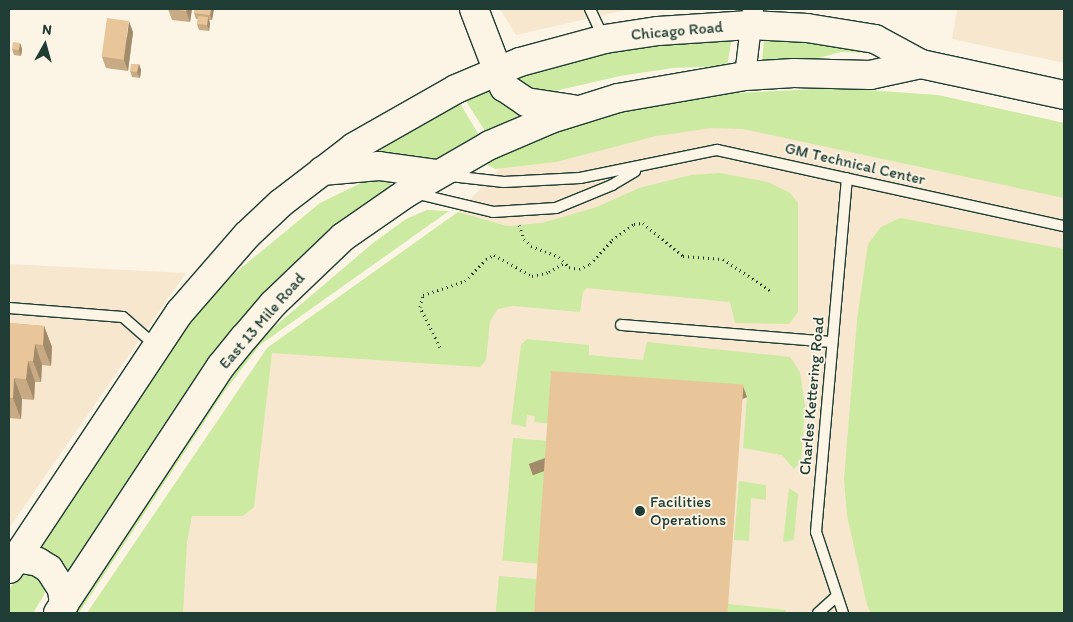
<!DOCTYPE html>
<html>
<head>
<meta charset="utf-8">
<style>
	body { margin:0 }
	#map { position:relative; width:1073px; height:622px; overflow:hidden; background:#fcf5e5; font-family:Itim,sans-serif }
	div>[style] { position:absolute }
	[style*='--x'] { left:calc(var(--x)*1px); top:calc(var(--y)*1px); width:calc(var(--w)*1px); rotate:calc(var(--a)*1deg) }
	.built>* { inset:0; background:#f6e7ce }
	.green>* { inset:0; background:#cceaa1; transform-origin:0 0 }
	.path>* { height:3px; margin-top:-1.5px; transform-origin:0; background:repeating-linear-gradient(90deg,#1f3d34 0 1px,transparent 0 5px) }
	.roads { filter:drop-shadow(1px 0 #1f3d34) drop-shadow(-1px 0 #1f3d34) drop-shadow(0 1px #1f3d34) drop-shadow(0 -1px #1f3d34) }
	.lane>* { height:10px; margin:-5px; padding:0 5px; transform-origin:5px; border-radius:5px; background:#fcf5e5 }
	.street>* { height:20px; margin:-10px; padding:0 10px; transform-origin:10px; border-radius:10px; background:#fcf5e5 }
	.secondary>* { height:28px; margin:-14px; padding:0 14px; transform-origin:14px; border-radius:14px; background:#fcf5e5 }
	.wall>* { inset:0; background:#c8aa84 }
	.shaded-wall>* { inset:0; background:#a28b6b; transform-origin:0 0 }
	.building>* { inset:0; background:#e8c699; transform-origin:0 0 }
	.dots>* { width:14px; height:14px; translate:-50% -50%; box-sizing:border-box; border:2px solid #fcf5e5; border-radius:50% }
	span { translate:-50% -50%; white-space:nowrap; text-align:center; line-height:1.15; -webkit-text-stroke:4px #fcf5e5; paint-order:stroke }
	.street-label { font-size:16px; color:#1f3d34 }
	.poi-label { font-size:16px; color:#1f3d34 }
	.left { translate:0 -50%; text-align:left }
	.frame { position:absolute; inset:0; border:10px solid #1f3d34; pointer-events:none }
	.north { position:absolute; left:20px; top:20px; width:50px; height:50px; -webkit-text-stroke:4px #fcf5e5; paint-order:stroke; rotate:7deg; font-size:14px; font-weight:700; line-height:20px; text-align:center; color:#1f3d34 }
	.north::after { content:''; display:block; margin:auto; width:18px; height:22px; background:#1f3d34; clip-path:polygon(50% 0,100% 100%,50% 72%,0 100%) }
</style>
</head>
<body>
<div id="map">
	<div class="built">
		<i style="clip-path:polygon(500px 9px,630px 9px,516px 35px)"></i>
		<i style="clip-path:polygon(957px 9px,1064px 9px,1064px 63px,952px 39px)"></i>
		<i style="clip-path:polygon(591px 124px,1064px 137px,1064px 613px,87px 613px,267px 348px,458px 212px,504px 164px)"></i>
		<i style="clip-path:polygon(9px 264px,186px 273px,9px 528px)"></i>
	</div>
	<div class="green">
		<i style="clip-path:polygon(732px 38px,727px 66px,673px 68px,620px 76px,542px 94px,530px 94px,514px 78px,557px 62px,645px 44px)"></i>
		<i style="clip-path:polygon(764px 39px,830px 42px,873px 53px,841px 52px,803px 62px,762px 62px)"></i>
		<i style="clip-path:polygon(488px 88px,523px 116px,487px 134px,464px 98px)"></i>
		<i style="clip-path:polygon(839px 88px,938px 95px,1064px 123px,1064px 198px,743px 129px,712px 128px,656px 136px,556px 162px,495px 169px,487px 165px,490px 160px,516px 146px,611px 114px,736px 93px)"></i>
		<i style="clip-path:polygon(458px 100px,480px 137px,437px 160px,372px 150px)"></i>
		<i style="clip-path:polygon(720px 173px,768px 182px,790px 193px,798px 203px,798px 312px,789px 324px,735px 323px,730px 302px,587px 288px,583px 292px,580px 312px,513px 306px,498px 309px,490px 321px,486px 360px,480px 367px,272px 353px,254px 507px,243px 516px,192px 516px,187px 542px,183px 613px,87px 613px,267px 348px,458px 212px,507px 226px,542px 223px,597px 207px,639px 188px,691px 175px)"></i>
		<i style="clip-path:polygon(381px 179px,395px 186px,353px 216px,71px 572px,40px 552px,38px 545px,187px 322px,224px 282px,320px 203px,363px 182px)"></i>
		<i style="clip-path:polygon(427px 210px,449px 211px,260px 345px,224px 392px,79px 613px,72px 613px,224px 384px,260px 339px,373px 243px,406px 219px)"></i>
		<i style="clip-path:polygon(900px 218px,1064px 249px,1064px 613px,871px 613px,867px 605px,847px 515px,844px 479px,857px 320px,868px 244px,881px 227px)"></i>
		<i style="clip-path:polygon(527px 339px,589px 345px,589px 355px,643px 360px,647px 342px,790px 357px,800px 372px,805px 407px,801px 461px,794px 469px,782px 455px,743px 448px,747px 397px,551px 424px,534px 422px,535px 416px,527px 415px,526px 427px,511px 424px,521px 345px)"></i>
		<i style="left:513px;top:438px;width:37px;height:123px;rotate:5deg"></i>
		<i style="clip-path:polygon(739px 481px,766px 485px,766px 500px,751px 498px,749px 541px,734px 540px)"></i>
		<i style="clip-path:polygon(789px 488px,798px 494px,794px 540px,783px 542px)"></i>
		<i style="clip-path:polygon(22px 573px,38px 573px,46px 586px,44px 595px,33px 613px,9px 613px,9px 589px)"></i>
		<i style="left:499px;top:576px;width:38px;height:37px;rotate:5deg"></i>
		<i style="clip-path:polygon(728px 604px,786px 610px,786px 613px,727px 613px)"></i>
	</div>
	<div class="path">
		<i style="--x:519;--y:225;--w:15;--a:70"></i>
		<i style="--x:524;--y:239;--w:10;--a:45"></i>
		<i style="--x:531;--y:246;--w:30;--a:21"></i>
		<i style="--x:559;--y:257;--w:14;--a:45"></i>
		<i style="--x:569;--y:267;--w:10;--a:11"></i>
		<i style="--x:579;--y:269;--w:12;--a:-24"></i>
		<i style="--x:590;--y:264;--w:33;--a:-47"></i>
		<i style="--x:612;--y:240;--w:27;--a:-36"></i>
		<i style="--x:634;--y:224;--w:9;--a:-6"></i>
		<i style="--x:643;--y:223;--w:52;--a:39.5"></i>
		<i style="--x:683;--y:256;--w:40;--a:4.3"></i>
		<i style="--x:723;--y:259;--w:58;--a:33.7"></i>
		<i style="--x:440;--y:347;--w:45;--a:-116.6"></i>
		<i style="--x:420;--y:307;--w:12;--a:-76"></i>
		<i style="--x:423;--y:295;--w:44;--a:-18.4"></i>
		<i style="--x:465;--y:281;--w:30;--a:-46"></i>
		<i style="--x:486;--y:259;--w:9;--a:-27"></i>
		<i style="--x:494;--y:255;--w:43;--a:28.9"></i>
		<i style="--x:532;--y:276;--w:17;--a:-13"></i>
		<i style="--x:549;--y:272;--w:17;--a:-31"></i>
	</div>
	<div class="roads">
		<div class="lane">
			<i style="--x:590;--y:9;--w:31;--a:65"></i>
			<i style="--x:450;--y:176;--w:54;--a:6.3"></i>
			<i style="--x:504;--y:182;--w:76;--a:-3"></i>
			<i style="--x:580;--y:178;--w:140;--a:-11.6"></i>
			<i style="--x:717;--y:150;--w:355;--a:12.4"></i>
			<i style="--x:418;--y:194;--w:77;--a:13.5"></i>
			<i style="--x:493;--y:212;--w:63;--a:-3.6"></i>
			<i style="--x:556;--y:208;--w:61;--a:-22.3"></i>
			<i style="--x:612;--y:185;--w:27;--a:-31"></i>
			<i style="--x:9;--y:308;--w:114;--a:4.5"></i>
			<i style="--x:123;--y:317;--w:44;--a:41.3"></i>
			<i style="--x:621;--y:325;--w:212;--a:4.6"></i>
			<i style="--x:818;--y:613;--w:25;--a:-42"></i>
			<i style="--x:843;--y:613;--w:85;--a:-108.4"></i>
			<i style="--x:816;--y:532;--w:355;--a:-85"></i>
		</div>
		<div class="street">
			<i style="--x:745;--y:76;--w:67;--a:-83.2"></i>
		</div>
		<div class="secondary">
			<i style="--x:474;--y:9;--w:84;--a:69"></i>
			<i style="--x:504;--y:87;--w:27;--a:34"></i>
			<i style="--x:526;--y:102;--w:47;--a:8.7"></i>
			<i style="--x:322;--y:171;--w:57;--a:-5"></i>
			<i style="--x:379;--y:166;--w:59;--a:7.9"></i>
			<i style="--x:16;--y:558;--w:22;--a:10"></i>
			<i style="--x:38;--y:562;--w:13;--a:32"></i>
			<i style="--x:49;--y:569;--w:24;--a:57"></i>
			<i style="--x:62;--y:589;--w:16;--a:83"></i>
			<i style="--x:9;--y:569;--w:309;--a:-56.4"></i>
			<i style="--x:180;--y:312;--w:102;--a:-49"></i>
			<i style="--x:247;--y:235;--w:47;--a:-43.3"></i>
			<i style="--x:281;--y:203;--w:92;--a:-37.5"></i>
			<i style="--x:354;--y:147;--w:117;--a:-29.6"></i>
			<i style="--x:456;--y:89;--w:69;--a:-22.9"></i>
			<i style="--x:520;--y:62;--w:88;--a:-15.1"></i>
			<i style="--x:605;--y:39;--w:54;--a:-8.6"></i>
			<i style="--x:658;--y:31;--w:92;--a:-3.7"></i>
			<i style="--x:750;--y:25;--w:57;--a:3"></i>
			<i style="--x:807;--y:28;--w:69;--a:9.2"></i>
			<i style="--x:875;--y:39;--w:52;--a:28.5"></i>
			<i style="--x:921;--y:64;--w:146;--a:12.2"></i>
			<i style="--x:58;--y:613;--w:296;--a:-56.6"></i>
			<i style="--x:221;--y:366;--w:36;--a:-51"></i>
			<i style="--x:244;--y:338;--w:45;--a:-49.5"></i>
			<i style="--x:273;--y:304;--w:97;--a:-43.7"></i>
			<i style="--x:343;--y:237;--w:75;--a:-34.7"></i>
			<i style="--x:405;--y:194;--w:98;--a:-30"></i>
			<i style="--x:490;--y:145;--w:66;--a:-23.1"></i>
			<i style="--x:551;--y:119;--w:70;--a:-17.4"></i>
			<i style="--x:618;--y:98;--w:129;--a:-9.8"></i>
			<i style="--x:745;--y:76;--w:49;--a:-3.5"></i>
			<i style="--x:794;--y:73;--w:76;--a:1.5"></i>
			<i style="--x:870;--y:75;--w:52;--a:-12.2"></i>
		</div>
	</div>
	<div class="wall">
		<i style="clip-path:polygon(168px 9px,192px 9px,190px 22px,172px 20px)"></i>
		<i style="clip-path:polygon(214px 9px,212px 20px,209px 20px,210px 23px,209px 31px,199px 30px,197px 24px,198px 19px,196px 19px,194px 13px)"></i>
		<i style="clip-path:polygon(133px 32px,128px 71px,106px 68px,102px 57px)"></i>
		<i style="clip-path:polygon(20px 43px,22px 49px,21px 56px,14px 55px,12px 49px)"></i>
		<i style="clip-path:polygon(139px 64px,141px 70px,140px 78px,132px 77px,130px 71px)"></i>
		<i style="clip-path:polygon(9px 323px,44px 326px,52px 347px,51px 366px,42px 365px,41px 382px,35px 382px,34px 400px,22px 399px,21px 419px,9px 418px)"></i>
	</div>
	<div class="shaded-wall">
		<i style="clip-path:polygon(187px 9px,192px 9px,190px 22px,186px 11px)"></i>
		<i style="clip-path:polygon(211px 9px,214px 9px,212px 20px,210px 15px)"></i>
		<i style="clip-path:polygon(208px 17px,210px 23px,209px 31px,207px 25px)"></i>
		<i style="clip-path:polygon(129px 21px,133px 32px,128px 71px,124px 60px)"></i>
		<i style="clip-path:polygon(20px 43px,22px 49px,21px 56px,19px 50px)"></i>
		<i style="clip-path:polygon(139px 64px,141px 70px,140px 78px,137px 72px)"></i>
		<i style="clip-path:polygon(44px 326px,52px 347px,51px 366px,43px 345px)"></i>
		<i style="clip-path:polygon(35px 344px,42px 365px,41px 382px,33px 361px)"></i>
		<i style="clip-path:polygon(28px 361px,35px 382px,34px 400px,26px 379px)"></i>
		<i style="clip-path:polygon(14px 378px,22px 399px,21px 419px,13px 398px)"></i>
		<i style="left:743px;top:386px;width:12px;height:228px;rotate:70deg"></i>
	</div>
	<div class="building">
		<i style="clip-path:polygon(169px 9px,187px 9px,186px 11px)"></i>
		<i style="clip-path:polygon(194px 9px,211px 9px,210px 15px,194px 13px)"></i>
		<i style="left:198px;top:16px;width:10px;height:8px;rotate:6deg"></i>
		<i style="left:107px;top:18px;width:22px;height:39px;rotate:8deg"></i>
		<i style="left:13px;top:42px;width:7px;height:7px;rotate:8deg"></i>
		<i style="clip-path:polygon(131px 64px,139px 64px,137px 72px,130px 71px)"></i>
		<i style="clip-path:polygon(9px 323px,44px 326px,43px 345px,35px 344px,33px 361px,28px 361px,26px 379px,14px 378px,13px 398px,9px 398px)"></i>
		<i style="left:551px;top:371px;width:193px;height:243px;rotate:4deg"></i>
	</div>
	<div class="dots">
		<i style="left:640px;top:511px;background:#1f3d34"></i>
	</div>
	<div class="street-label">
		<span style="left:677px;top:31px;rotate:-5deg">Chicago Road</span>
		<span style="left:855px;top:164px;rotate:13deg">GM Technical Center</span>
		<span style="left:262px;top:321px;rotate:-49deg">East 13 Mile Road</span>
		<span style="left:812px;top:396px;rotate:-85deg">Charles Kettering Road</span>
	</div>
	<div class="poi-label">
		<span class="left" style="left:650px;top:511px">Facilities<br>Operations</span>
	</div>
	<div class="frame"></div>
	<div class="north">N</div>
</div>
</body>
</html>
